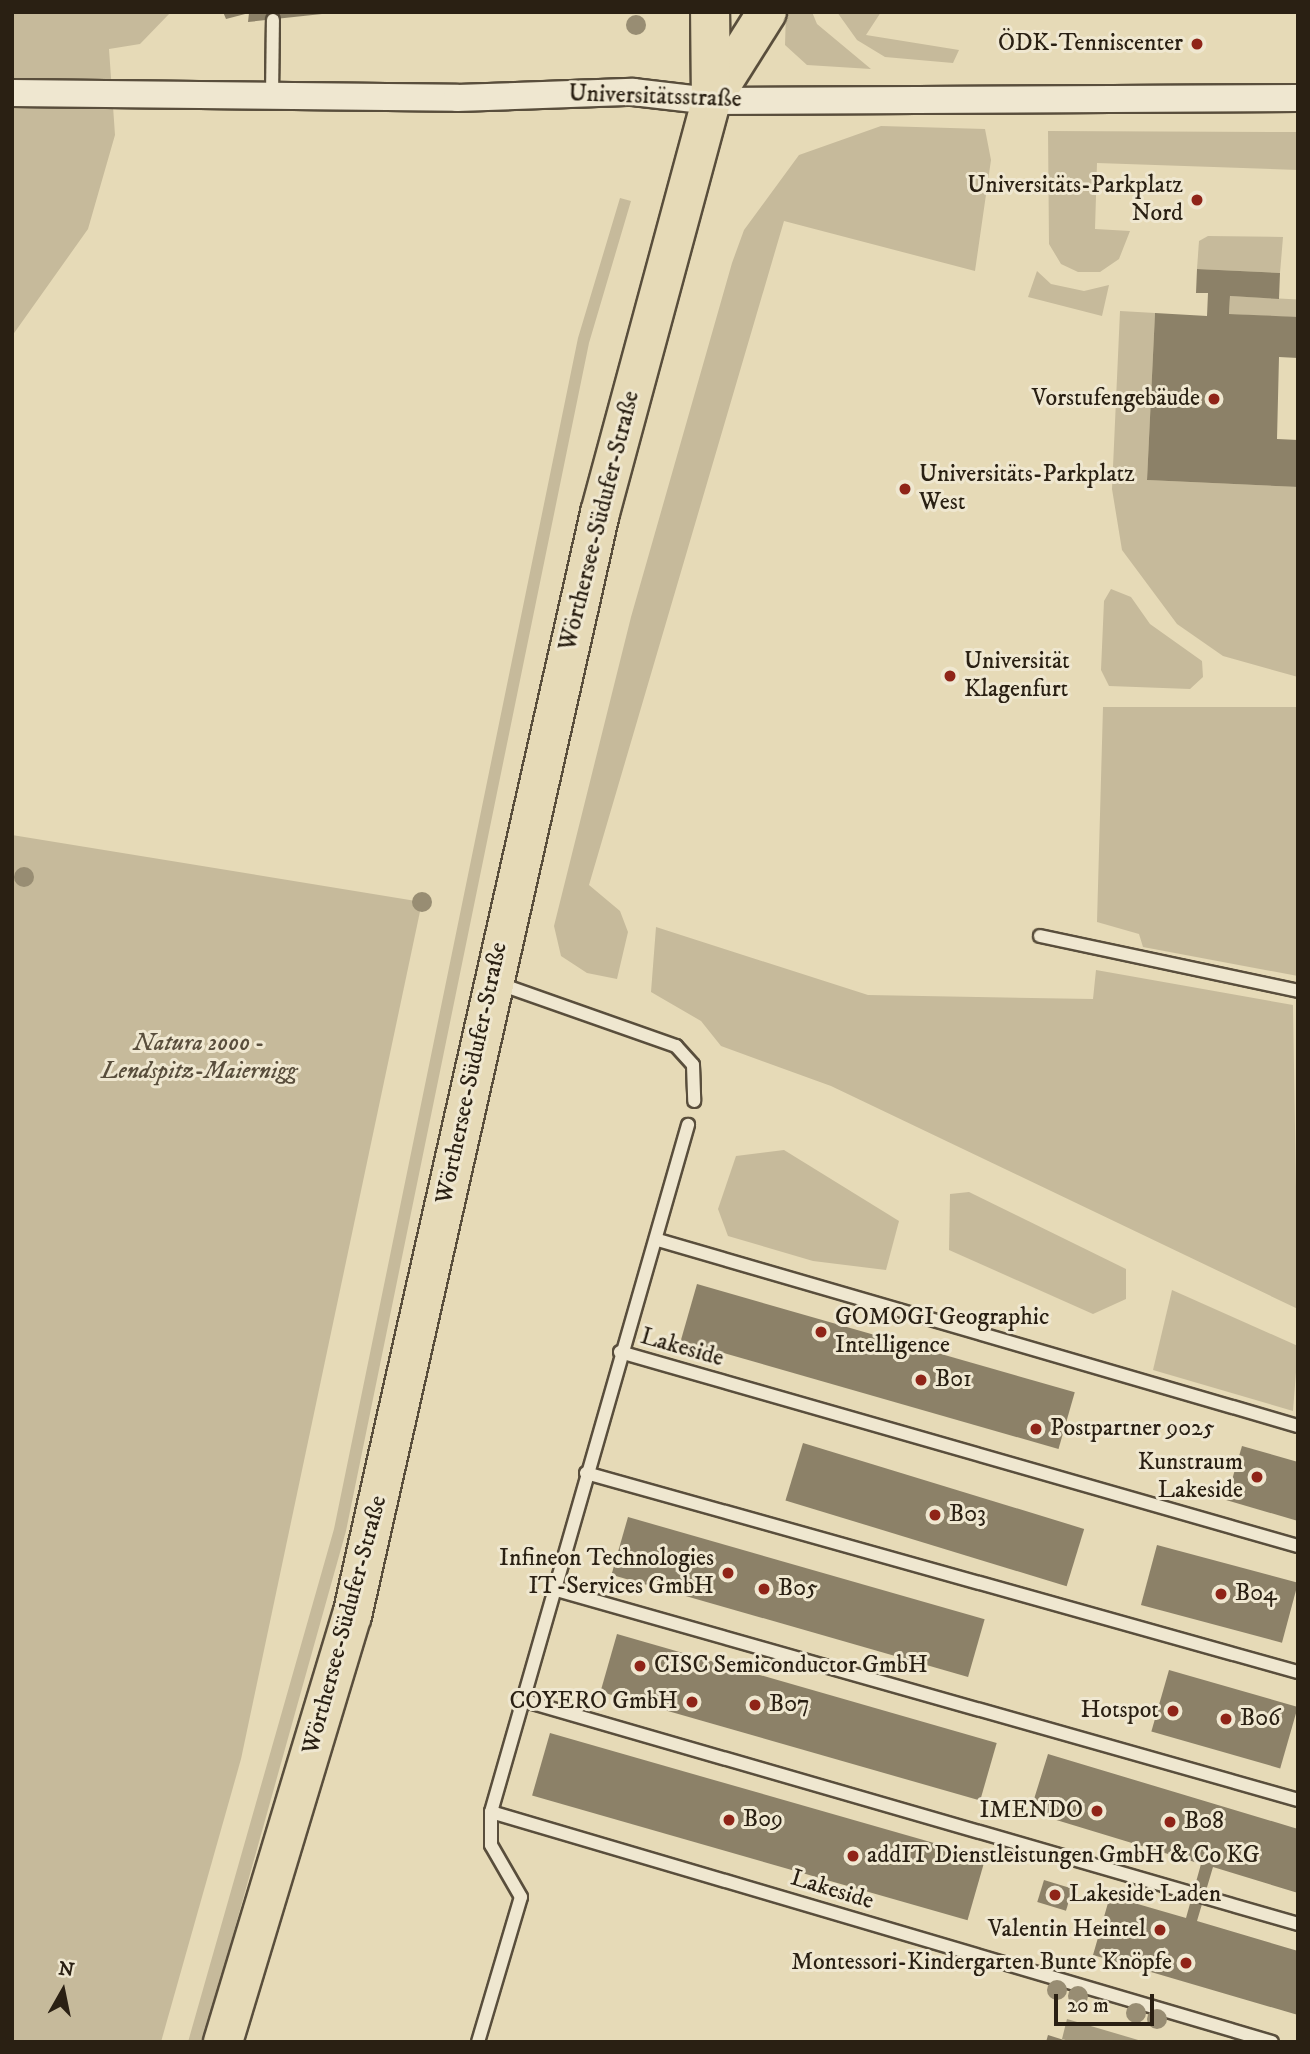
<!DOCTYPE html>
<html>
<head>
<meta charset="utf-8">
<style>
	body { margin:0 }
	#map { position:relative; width:1310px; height:2054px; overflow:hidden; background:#e6dab7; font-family:"IM FELL DW Pica",serif }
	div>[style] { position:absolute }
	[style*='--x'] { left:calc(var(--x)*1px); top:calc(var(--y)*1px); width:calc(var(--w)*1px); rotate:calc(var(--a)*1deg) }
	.green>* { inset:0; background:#c6ba9b; transform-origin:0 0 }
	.water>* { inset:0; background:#a69b7f }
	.building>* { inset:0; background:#8c8168; transform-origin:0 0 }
	.roads { filter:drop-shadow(2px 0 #594e3c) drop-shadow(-2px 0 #594e3c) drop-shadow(0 2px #594e3c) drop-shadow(0 -2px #594e3c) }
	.service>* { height:12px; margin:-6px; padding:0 6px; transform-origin:6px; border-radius:6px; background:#efe7d0 }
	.minor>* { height:26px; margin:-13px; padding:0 13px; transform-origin:13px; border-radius:13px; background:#efe7d0 }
	.primary>* { height:38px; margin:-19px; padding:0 19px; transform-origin:19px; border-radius:19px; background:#e6dab7 }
	.trees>* { width:20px; height:20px; margin:-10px; border-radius:50%; background:#988d73 }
	.dots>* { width:19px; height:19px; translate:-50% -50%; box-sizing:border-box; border:4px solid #efe7d0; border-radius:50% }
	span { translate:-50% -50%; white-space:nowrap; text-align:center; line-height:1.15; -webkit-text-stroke:6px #efe7d0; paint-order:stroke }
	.poi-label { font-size:24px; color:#2a2013 }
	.right { translate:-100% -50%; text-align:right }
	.left { translate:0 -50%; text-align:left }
	.street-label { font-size:24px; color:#2a2013 }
	.park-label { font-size:24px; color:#594e3c; font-style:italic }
	.frame { position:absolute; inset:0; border:14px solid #2a2013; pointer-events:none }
	.north { position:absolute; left:28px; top:1956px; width:70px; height:70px; -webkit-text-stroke:5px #efe7d0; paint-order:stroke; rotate:9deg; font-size:19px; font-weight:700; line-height:28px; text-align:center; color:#2a2013 }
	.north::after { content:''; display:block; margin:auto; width:24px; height:32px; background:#2a2013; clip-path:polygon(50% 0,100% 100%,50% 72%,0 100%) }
	.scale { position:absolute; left:1054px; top:1994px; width:100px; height:32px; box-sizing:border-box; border:4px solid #2a2013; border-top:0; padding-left:9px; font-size:21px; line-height:24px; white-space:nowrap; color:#2a2013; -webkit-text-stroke:5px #efe7d0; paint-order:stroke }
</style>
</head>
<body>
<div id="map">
	<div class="green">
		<i style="clip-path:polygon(12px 12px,171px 12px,140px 44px,109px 49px,115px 135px,88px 229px,12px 336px)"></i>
		<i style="clip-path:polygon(786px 12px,812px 12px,817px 24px,871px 69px,807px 65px,785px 45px)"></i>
		<i style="clip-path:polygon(837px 12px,881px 12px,866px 35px,959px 50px,953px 63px,885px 57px,857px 40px)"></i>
		<i style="clip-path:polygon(881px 126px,985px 129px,991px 160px,975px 271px,784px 221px,589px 885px,620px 911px,628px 932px,617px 979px,587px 973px,561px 956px,554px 926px,631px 617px,732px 263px,744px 230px,799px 155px)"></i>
		<i style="clip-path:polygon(1048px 131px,1298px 132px,1298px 170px,1097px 163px,1095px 229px,1130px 231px,1119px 259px,1100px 272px,1078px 272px,1061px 264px,1049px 244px)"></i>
		<i style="clip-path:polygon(620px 198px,631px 201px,589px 343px,346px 1531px,203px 2042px,188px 2042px,334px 1529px,578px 338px)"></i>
		<i style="clip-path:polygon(1208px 236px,1283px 237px,1280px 273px,1197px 269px,1199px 241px)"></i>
		<i style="clip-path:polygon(1037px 271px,1051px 284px,1084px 291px,1109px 285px,1102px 316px,1028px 297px)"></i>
		<i style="left:1230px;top:296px;width:68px;height:18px;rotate:3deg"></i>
		<i style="clip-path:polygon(1120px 311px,1155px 313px,1147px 480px,1298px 487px,1298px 677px,1223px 656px,1177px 624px,1122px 550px,1112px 489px)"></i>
		<i style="clip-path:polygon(1111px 589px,1131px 597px,1150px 624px,1202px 661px,1203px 677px,1190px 689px,1109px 686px,1101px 670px,1104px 601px)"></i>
		<i style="clip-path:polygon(1103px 707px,1298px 707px,1298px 976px,1143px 947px,1139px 934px,1097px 922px)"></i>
		<i style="clip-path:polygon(12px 835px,422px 902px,241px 1759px,161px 2042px,12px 2042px)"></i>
		<i style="clip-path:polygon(656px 927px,868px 995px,1093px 999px,1096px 970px,1293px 1005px,1298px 1309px,831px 1086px,721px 1046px,701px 1021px,651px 992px)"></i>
		<i style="clip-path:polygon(784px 1150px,899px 1221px,886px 1270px,813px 1261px,728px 1236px,718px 1209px,736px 1156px)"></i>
		<i style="clip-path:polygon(969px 1192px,1126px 1269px,1126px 1299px,1093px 1314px,949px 1250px,950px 1194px)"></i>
		<i style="clip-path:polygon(1172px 1290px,1298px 1346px,1293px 1411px,1153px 1370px)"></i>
	</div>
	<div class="water">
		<i style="clip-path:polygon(1067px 2019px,1145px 2042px,1072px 2042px,1062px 2039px)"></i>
	</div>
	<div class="building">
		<i style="clip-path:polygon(223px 12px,322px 12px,322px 14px,248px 22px,249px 13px,226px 19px)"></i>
		<i style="left:1189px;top:40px;width:15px;height:8px"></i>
		<i style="clip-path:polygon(1197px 269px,1280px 273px,1279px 299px,1230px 296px,1229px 314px,1298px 317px,1298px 358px,1279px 357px,1277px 439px,1298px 440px,1298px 487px,1147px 480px,1155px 313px,1207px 316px,1208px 293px,1196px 293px)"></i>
		<i style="left:697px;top:1284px;width:393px;height:59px;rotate:16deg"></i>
		<i style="left:803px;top:1443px;width:294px;height:60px;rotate:17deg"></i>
		<i style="clip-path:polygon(1242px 1446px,1298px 1462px,1298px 1521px,1226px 1500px)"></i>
		<i style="left:628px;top:1517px;width:371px;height:60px;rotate:16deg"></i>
		<i style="left:1157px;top:1545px;width:146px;height:62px;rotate:15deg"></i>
		<i style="left:617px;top:1634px;width:395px;height:60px;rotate:16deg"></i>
		<i style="left:1169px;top:1670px;width:134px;height:64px;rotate:16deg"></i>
		<i style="left:550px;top:1733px;width:453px;height:65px;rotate:16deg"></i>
		<i style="clip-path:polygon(1048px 1754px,1298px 1829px,1298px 1893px,1213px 1867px,1197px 1921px,1298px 1951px,1298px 2015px,1093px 1955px,1110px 1896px,1186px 1918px,1201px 1864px,1030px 1812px)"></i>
		<i style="left:1044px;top:1880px;width:30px;height:23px;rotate:17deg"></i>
		<i style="clip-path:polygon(1048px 2035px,1067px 2041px,1067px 2042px,1046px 2042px)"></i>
	</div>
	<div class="roads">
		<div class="service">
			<i style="--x:272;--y:97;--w:77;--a:-89.3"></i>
			<i style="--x:1040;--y:936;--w:264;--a:12"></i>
			<i style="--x:497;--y:983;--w:190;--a:19.4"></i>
			<i style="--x:676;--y:1046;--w:25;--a:48"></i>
			<i style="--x:693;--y:1065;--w:36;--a:88"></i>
			<i style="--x:658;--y:1240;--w:666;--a:16.21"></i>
			<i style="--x:620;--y:1352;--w:705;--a:15.97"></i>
			<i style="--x:586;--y:1473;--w:739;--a:15.62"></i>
			<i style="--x:553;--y:1589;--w:774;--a:15.81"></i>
			<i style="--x:522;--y:1700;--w:808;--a:16.1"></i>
			<i style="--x:491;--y:1812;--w:814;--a:16.41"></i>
			<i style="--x:478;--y:2042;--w:151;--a:-73.5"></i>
			<i style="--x:521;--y:1897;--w:60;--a:-120"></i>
			<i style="--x:491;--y:1845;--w:33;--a:-90"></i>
			<i style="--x:491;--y:1812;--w:715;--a:-74"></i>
		</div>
		<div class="minor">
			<i style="--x:12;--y:93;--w:445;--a:0.6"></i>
			<i style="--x:457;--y:98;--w:176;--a:-2"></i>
			<i style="--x:633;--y:92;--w:79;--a:6.6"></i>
			<i style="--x:711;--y:101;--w:587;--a:-0.29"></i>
		</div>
		<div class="primary">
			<i style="--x:711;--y:101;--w:105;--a:-57.8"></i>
			<i style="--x:223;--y:2042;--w:445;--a:-73.2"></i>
			<i style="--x:352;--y:1616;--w:1131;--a:-77.33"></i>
			<i style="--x:600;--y:513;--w:427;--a:-74.9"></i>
			<i style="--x:711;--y:101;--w:89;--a:-90.6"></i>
		</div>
	</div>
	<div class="trees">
		<i style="left:636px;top:25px"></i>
		<i style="left:24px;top:877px"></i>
		<i style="left:422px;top:902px"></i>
		<i style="left:1057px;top:1990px"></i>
		<i style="left:1078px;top:1996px"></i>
		<i style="left:1136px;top:2013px"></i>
		<i style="left:1157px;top:2019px"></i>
	</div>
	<div class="dots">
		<i style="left:1197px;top:44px;background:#8f2418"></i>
		<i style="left:1197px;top:200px;background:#8f2418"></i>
		<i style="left:1214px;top:399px;background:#8f2418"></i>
		<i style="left:905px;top:489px;background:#8f2418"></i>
		<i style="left:950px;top:676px;background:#8f2418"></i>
		<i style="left:821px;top:1332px;background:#8f2418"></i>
		<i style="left:921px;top:1380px;background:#8f2418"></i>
		<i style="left:1036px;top:1429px;background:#8f2418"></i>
		<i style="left:1257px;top:1477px;background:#8f2418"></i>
		<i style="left:935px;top:1515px;background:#8f2418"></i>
		<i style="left:728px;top:1573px;background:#8f2418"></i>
		<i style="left:764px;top:1589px;background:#8f2418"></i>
		<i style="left:1221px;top:1594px;background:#8f2418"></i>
		<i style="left:640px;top:1666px;background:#8f2418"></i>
		<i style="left:692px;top:1702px;background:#8f2418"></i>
		<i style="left:755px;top:1705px;background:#8f2418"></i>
		<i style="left:1173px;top:1711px;background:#8f2418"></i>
		<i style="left:1226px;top:1719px;background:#8f2418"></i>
		<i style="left:1097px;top:1811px;background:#8f2418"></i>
		<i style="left:729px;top:1820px;background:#8f2418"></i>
		<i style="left:1170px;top:1822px;background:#8f2418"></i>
		<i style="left:853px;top:1856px;background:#8f2418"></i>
		<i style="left:1055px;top:1895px;background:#8f2418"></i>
		<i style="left:1160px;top:1930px;background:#8f2418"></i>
		<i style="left:1186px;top:1963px;background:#8f2418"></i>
	</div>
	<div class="poi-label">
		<span class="right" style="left:1183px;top:44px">ÖDK-Tenniscenter</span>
		<span class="right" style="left:1183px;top:200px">Universitäts-Parkplatz<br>Nord</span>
		<span class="right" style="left:1200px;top:399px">Vorstufengebäude</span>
		<span class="left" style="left:919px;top:489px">Universitäts-Parkplatz<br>West</span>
		<span class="left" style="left:964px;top:676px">Universität<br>Klagenfurt</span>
		<span class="left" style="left:835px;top:1332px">GOMOGI Geographic<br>Intelligence</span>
		<span class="left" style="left:935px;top:1380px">B01</span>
		<span class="left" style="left:1050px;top:1429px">Postpartner 9025</span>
		<span class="right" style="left:1243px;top:1477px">Kunstraum<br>Lakeside</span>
		<span class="left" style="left:949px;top:1515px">B03</span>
		<span class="right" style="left:714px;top:1573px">Infineon Technologies<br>IT-Services GmbH</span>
		<span class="left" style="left:778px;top:1589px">B05</span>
		<span class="left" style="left:1235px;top:1594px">B04</span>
		<span class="left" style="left:654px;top:1666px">CISC Semiconductor GmbH</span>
		<span class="right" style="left:678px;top:1702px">COYERO GmbH</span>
		<span class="left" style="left:769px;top:1705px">B07</span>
		<span class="right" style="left:1159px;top:1711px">Hotspot</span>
		<span class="left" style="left:1240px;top:1719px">B06</span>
		<span class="right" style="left:1083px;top:1811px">IMENDO</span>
		<span class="left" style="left:743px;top:1820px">B09</span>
		<span class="left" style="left:1184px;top:1822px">B08</span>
		<span class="left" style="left:867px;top:1856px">addIT Dienstleistungen GmbH &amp; Co KG</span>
		<span class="left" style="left:1069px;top:1895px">Lakeside Laden</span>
		<span class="right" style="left:1146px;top:1930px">Valentin Heintel</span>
		<span class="right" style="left:1172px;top:1963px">Montessori-Kindergarten Bunte Knöpfe</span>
	</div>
	<div class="street-label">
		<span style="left:655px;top:97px;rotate:2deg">Universitätsstraße</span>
		<span style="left:600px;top:521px;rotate:-76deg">Wörthersee-Südufer-Straße</span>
		<span style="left:472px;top:1073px;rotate:-78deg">Wörthersee-Südufer-Straße</span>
		<span style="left:682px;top:1348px;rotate:16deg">Lakeside</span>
		<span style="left:345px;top:1625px;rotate:-75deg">Wörthersee-Südufer-Straße</span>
		<span style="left:832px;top:1890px;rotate:17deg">Lakeside</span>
	</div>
	<div class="park-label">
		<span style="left:199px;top:1058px">Natura 2000 -<br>Lendspitz-Maiernigg</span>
	</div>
	<div class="frame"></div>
	<div class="north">N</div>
	<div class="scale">20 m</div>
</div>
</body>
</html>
